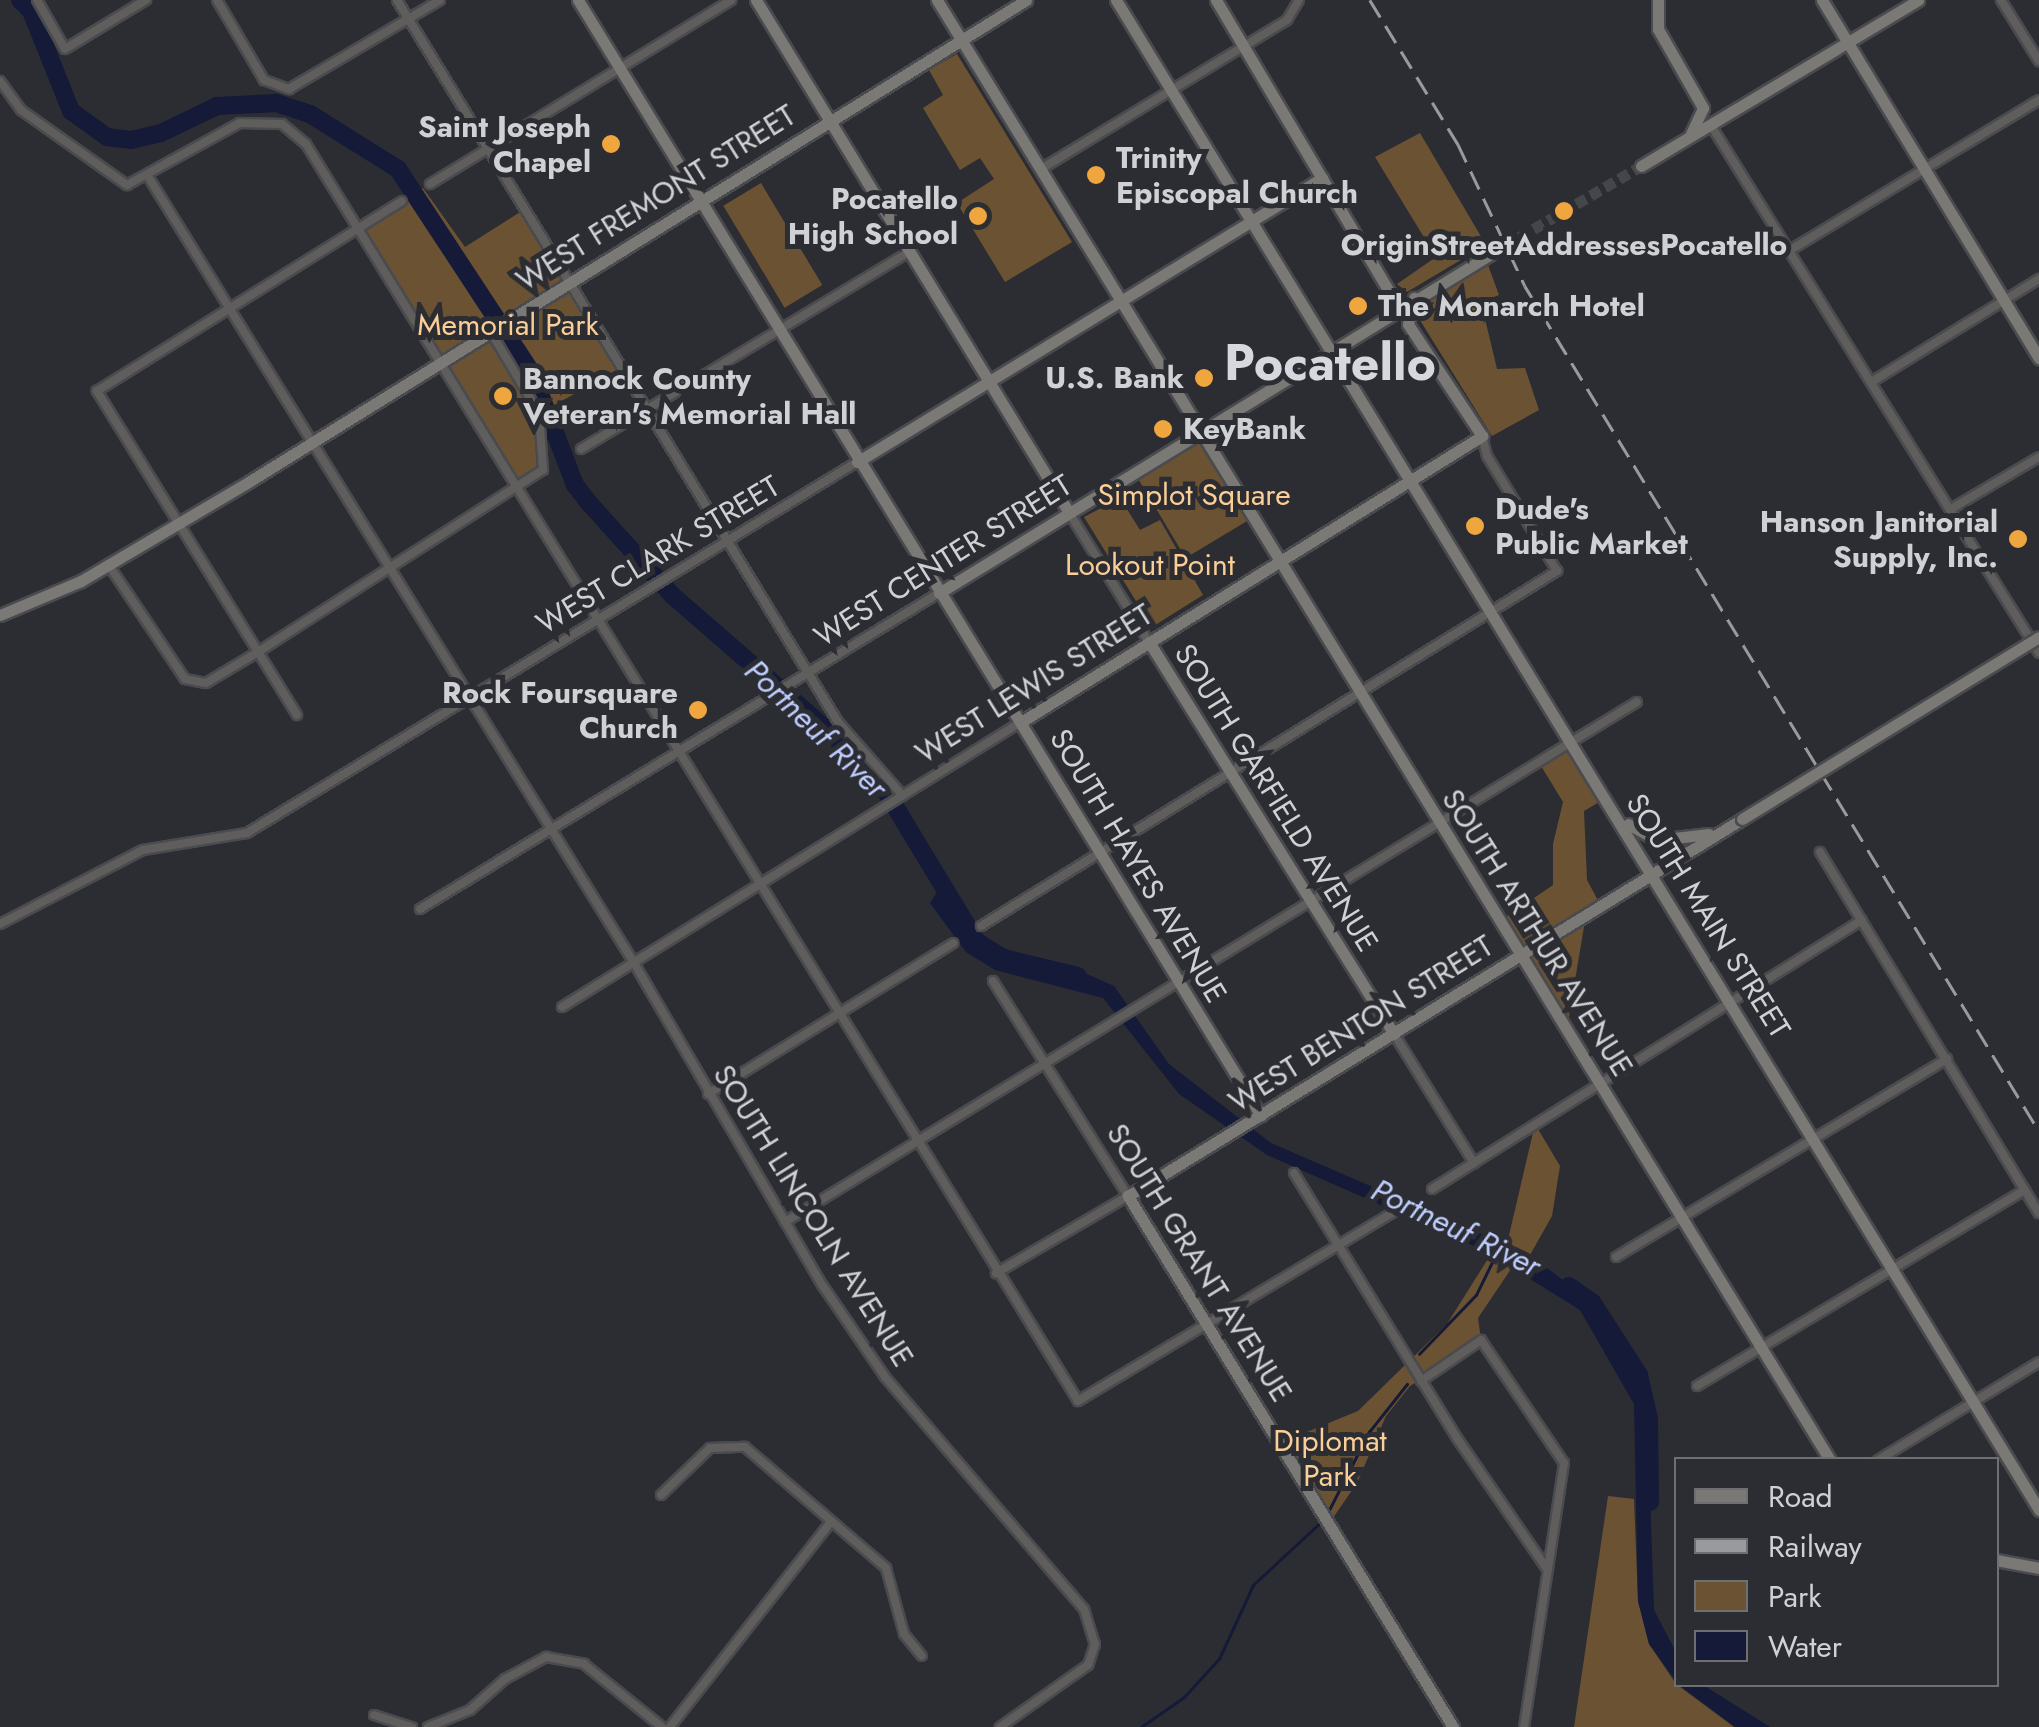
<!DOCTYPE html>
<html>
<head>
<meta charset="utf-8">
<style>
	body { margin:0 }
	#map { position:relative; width:2039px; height:1727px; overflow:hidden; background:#2c2d32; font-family:Jost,sans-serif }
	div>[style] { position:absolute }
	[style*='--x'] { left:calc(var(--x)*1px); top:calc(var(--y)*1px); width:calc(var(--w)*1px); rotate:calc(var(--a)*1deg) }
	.green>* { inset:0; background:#6b5233; transform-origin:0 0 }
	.water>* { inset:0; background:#141a37 }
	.stream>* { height:2.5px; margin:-1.25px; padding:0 1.25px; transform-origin:1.25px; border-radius:1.25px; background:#141a37 }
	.river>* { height:18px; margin:-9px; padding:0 9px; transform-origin:9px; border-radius:9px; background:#141a37 }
	.secondary-tunnel>* { height:11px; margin-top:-5.5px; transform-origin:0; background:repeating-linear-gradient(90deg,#45464a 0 11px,transparent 0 16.5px) }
	.roads { filter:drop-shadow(2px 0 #4a4b4f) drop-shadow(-2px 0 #4a4b4f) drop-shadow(0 2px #4a4b4f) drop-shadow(0 -2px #4a4b4f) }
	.street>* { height:8px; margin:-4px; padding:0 4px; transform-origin:4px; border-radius:4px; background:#605e5c }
	.secondary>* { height:11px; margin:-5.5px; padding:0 5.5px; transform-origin:5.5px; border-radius:5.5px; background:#7b7976 }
	.rail>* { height:2.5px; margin-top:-1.25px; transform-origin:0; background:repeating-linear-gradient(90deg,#999a9d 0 20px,transparent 0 30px) }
	.bridges { filter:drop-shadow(2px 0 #4a4b4f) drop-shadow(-2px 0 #4a4b4f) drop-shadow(0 2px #4a4b4f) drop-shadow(0 -2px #4a4b4f) }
	.secondary-bridge>* { height:11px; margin:-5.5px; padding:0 5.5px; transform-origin:5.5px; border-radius:5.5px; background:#7b7976 }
	.dots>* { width:28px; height:28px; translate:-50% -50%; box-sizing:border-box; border:5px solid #2c2d32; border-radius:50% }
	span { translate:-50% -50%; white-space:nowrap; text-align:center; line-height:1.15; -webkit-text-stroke:10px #2c2d32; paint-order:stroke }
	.poi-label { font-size:30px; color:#d0d1d4; font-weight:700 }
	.right { translate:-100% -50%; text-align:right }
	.left { translate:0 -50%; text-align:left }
	.street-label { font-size:30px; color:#d0d1d4 }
	.park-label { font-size:30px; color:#fcce97 }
	.water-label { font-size:32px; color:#bfcdfe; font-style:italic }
	.town-label { font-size:50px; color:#d6d8dd; font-weight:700 }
	.legend { position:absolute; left:1674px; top:1457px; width:325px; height:230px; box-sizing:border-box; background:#2c2d32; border:2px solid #6e6f73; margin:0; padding:12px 18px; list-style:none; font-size:30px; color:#d0d1d4 }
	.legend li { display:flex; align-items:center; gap:20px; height:50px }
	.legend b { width:50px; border:2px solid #6e6f73 }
</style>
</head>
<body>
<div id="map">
	<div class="green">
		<i style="clip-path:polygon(957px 54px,1072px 242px,1005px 282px,957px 203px,994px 179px,980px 158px,960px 170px,923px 108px,943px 95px,929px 70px)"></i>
		<i style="clip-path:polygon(1420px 133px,1486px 245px,1407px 292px,1397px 284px,1436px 257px,1375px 157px)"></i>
		<i style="left:761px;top:183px;width:119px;height:44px;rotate:59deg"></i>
		<i style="clip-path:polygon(423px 188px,465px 247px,525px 209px,621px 369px,539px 413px,543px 470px,519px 488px,356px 230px)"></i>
		<i style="clip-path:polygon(1488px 265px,1499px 295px,1481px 302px,1497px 369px,1525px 368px,1539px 410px,1492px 436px,1418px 317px,1420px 307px)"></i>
		<i style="left:1201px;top:432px;width:100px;height:78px;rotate:59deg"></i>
		<i style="clip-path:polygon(1120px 498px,1140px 530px,1160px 520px,1203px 595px,1152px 627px,1084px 517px)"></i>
		<i style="clip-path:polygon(1569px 742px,1606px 798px,1584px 811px,1587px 880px,1601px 906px,1586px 915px,1567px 1028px,1500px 921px,1553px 885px,1553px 844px,1563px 802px,1538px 761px)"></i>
		<i style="clip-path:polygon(1535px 1124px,1560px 1166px,1552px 1216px,1530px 1255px,1507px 1244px)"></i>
		<i style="clip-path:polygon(1491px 1254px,1513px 1266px,1478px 1318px,1481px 1340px,1410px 1386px,1386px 1416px,1357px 1483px,1328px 1525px,1280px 1443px,1358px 1411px,1447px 1324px)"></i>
		<i style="clip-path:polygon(1608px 1496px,1634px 1499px,1638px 1601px,1649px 1644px,1676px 1684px,1734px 1727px,1574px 1727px)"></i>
	</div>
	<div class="water">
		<i style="clip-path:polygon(940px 887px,963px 933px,997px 960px,1032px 972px,1087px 974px,1114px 986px,1169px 1064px,1271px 1143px,1530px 1255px,1588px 1299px,1626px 1348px,1647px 1405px,1654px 1610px,1676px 1652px,1676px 1681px,1649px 1644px,1638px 1601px,1634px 1404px,1580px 1310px,1483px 1250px,1267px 1155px,1179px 1094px,1103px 998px,995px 970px,966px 952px,930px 903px)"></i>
		<i style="clip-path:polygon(1679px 1685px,1703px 1685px,1770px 1727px,1735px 1727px)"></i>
	</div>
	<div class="stream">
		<i style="--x:1419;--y:1354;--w:82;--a:-46"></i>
		<i style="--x:1476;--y:1295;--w:46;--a:-64"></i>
		<i style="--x:1328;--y:1512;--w:90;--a:-62.9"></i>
		<i style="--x:1369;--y:1432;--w:61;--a:-51.6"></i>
		<i style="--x:1141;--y:1727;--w:52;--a:-34.9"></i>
		<i style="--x:1184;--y:1697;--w:52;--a:-47.4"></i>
		<i style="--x:1219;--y:1659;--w:81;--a:-65.3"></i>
		<i style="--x:1253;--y:1585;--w:91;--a:-42.8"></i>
	</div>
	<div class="river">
		<i style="--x:20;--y:0;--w:16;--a:45"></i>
		<i style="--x:31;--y:11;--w:108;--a:68.2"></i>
		<i style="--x:71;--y:111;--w:44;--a:35.8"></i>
		<i style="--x:107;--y:137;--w:24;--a:7"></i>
		<i style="--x:131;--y:140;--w:31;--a:-13"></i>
		<i style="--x:161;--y:133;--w:62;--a:-25.7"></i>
		<i style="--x:217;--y:106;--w:59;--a:-2.9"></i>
		<i style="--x:276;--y:103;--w:36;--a:18"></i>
		<i style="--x:310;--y:114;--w:104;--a:32"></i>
		<i style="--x:398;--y:169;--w:244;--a:56.7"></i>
		<i style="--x:532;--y:373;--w:120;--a:69"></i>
		<i style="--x:575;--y:485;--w:23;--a:52"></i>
		<i style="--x:589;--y:503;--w:124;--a:47.9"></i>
		<i style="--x:672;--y:595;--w:211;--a:41"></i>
		<i style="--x:831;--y:733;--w:79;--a:46.5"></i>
		<i style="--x:885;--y:790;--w:178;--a:58.8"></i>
		<i style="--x:977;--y:942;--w:31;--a:31"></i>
		<i style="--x:1004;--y:958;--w:76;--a:13.7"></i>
		<i style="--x:1569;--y:1286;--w:28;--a:35"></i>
		<i style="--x:1592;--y:1302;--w:87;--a:57.2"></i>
		<i style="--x:1639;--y:1375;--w:45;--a:77.2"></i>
		<i style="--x:1649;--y:1419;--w:83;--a:89.3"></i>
	</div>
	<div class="secondary-tunnel">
		<i style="--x:1491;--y:254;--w:174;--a:-30.4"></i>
	</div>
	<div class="roads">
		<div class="street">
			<i style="--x:37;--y:0;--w:56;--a:60.3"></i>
			<i style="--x:65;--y:49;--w:95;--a:-31.2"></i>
			<i style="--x:217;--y:0;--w:93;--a:59.6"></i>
			<i style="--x:264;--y:80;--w:27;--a:20"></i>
			<i style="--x:289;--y:89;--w:175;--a:-30.5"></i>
			<i style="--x:397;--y:0;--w:846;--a:58.58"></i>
			<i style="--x:838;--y:722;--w:98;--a:48.7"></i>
			<i style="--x:2001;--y:0;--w:72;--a:58.1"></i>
			<i style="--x:0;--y:81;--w:36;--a:54"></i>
			<i style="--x:21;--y:110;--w:130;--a:35.3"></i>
			<i style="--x:127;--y:185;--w:129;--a:-28.8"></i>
			<i style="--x:240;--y:123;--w:42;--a:1.4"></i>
			<i style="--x:282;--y:124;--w:31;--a:40"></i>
			<i style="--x:306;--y:144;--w:1475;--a:58.44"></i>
			<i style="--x:1078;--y:1401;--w:370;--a:-30.9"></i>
			<i style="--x:1712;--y:127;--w:619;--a:58.13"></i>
			<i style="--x:1041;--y:169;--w:288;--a:-31.2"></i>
			<i style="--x:1287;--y:20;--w:23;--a:-59"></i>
			<i style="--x:149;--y:178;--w:923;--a:58.29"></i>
			<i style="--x:634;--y:963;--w:374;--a:59.7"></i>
			<i style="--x:823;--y:1286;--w:110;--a:55.7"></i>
			<i style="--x:885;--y:1377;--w:306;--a:49.4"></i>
			<i style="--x:1084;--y:1609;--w:37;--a:73"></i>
			<i style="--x:1095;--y:1644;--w:22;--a:108"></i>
			<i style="--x:1088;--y:1665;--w:108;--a:144.8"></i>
			<i style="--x:430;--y:184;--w:353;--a:-31.4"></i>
			<i style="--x:1792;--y:249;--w:288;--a:-31.1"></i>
			<i style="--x:1873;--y:381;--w:195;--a:-31.6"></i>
			<i style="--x:581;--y:449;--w:383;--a:-31"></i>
			<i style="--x:1951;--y:509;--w:102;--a:-30.6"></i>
			<i style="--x:1068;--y:511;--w:154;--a:58.3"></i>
			<i style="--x:108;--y:564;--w:138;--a:56.2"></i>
			<i style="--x:185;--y:679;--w:21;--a:11"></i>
			<i style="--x:206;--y:683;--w:61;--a:-30.8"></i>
			<i style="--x:258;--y:652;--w:338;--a:-32.6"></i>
			<i style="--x:543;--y:470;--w:57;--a:-94"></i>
			<i style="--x:539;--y:413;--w:98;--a:-120.8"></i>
			<i style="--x:297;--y:715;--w:381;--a:-121.7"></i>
			<i style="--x:97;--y:391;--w:359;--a:-31.9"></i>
			<i style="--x:1820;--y:852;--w:422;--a:58.8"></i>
			<i style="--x:420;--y:909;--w:608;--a:-31.34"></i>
			<i style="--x:0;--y:924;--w:161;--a:-27.4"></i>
			<i style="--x:143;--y:850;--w:105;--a:-9.3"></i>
			<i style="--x:247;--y:833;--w:714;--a:-31.31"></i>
			<i style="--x:981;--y:926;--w:677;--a:-31.65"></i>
			<i style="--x:1557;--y:571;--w:135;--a:-121.3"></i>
			<i style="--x:1487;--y:456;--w:21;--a:-104"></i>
			<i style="--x:993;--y:981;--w:254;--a:57.9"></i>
			<i style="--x:1128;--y:1196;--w:153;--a:149.7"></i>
			<i style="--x:562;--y:1007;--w:540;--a:-31.84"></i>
			<i style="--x:1394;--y:1034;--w:152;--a:58.2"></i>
			<i style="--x:708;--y:1094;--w:288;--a:-31.6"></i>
			<i style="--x:1294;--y:1173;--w:315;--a:58.4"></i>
			<i style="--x:1459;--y:1441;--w:155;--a:55.5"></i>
			<i style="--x:1432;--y:1189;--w:507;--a:-32.03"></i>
			<i style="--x:785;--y:1222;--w:998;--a:-31.4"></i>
			<i style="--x:1616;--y:1257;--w:386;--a:-30.9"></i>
			<i style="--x:1421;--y:1381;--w:73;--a:-34.3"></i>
			<i style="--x:1481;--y:1340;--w:148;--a:56"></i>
			<i style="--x:1564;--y:1463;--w:267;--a:98.6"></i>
			<i style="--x:1697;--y:1386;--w:382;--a:-30.9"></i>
			<i style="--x:1878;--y:1460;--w:188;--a:-31.3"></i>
			<i style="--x:661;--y:1495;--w:68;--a:-43.8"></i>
			<i style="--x:710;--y:1448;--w:35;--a:-2"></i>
			<i style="--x:745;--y:1447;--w:186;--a:40.6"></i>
			<i style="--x:886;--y:1568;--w:68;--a:74.7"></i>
			<i style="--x:904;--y:1634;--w:28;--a:51"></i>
			<i style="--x:374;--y:1715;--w:40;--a:18"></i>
			<i style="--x:428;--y:1727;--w:45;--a:-22"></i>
			<i style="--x:470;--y:1710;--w:47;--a:-41.5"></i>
			<i style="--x:505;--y:1679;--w:47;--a:-28.2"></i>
			<i style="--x:546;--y:1657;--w:39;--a:10"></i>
			<i style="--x:584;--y:1664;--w:100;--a:38.9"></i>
			<i style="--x:670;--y:1727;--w:261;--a:-51.9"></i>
		</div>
		<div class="secondary">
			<i style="--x:578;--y:0;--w:1308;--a:58.53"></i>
			<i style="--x:756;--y:0;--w:599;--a:58.59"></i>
			<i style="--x:937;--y:0;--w:1711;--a:58.55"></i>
			<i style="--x:1116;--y:0;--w:1770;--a:58.56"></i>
			<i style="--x:1216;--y:0;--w:358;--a:59.3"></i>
			<i style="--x:1658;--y:0;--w:29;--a:90"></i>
			<i style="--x:1658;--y:29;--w:91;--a:60.3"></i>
			<i style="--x:1703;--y:108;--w:29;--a:115"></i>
			<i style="--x:1822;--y:0;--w:419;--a:58.8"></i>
			<i style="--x:1641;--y:166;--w:323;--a:-30.9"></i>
			<i style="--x:857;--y:462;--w:545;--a:-31.41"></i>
			<i style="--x:939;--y:593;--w:648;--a:-31.56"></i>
			<i style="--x:0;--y:615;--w:88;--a:-22.8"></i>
			<i style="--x:81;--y:581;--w:196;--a:-30.6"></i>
			<i style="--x:250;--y:481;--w:913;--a:-31.79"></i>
			<i style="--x:1149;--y:642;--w:462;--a:58"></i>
			<i style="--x:1021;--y:722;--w:543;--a:-31.82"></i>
			<i style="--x:1482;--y:436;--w:134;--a:-123.5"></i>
			<i style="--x:1408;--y:324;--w:27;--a:-77"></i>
			<i style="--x:1628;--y:824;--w:33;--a:29"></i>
			<i style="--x:1657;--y:840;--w:52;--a:-6.6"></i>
			<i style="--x:1996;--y:1560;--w:44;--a:10.5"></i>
			<i style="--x:1453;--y:1727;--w:623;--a:-121.47"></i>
			<i style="--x:1128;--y:1196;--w:721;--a:-31.55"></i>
		</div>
	</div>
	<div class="rail">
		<i style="--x:1370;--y:0;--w:169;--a:58.6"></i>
		<i style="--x:1458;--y:144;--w:157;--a:64.7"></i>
		<i style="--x:1525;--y:286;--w:989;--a:58.69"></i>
	</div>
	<div class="bridges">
		<div class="secondary-bridge">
			<i style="--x:1742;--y:819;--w:348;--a:-31.5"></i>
		</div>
	</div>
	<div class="dots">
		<i style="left:611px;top:144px;background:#f0a63e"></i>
		<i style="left:1096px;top:175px;background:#f0a63e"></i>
		<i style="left:1564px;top:211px;background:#f0a63e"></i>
		<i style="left:978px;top:216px;background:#f0a63e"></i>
		<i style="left:1358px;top:306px;background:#f0a63e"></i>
		<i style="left:1204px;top:378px;background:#f0a63e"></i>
		<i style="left:503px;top:396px;background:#f0a63e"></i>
		<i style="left:1163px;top:429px;background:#f0a63e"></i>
		<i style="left:1475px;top:526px;background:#f0a63e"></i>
		<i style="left:2018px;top:539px;background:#f0a63e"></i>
		<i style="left:698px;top:710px;background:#f0a63e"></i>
	</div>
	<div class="poi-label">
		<span class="right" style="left:591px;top:144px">Saint Joseph<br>Chapel</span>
		<span class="left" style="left:1116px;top:175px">Trinity<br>Episcopal Church</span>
		<span class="right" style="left:958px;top:216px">Pocatello<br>High School</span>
		<span style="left:1564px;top:245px">OriginStreetAddressesPocatello</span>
		<span class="left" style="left:1378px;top:306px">The Monarch Hotel</span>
		<span class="right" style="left:1184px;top:378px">U.S. Bank</span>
		<span class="left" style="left:523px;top:396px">Bannock County<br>Veteran's Memorial Hall</span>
		<span class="left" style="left:1183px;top:429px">KeyBank</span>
		<span class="left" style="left:1495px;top:526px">Dude's<br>Public Market</span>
		<span class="right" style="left:1998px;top:539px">Hanson Janitorial<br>Supply, Inc.</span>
		<span class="right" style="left:678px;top:710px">Rock Foursquare<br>Church</span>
	</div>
	<div class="street-label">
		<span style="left:656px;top:198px;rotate:-32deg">WEST FREMONT STREET</span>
		<span style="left:658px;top:555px;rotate:-31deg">WEST CLARK STREET</span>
		<span style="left:943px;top:561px;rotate:-32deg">WEST CENTER STREET</span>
		<span style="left:1034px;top:684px;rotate:-32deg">WEST LEWIS STREET</span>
		<span style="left:1276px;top:798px;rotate:58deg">SOUTH GARFIELD AVENUE</span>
		<span style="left:1138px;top:866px;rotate:59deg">SOUTH HAYES AVENUE</span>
		<span style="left:1708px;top:916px;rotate:58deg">SOUTH MAIN STREET</span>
		<span style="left:1537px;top:933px;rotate:58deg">SOUTH ARTHUR AVENUE</span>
		<span style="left:1361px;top:1024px;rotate:-32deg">WEST BENTON STREET</span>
		<span style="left:813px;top:1216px;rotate:58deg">SOUTH LINCOLN AVENUE</span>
		<span style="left:1199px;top:1263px;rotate:58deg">SOUTH GRANT AVENUE</span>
	</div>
	<div class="park-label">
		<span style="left:508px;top:325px">Memorial Park</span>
		<span style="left:1194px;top:495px">Simplot Square</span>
		<span style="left:1150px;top:565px">Lookout Point</span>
		<span style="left:1330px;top:1458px">Diplomat<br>Park</span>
	</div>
	<div class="water-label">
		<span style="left:816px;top:729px;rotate:44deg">Portneuf River</span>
		<span style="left:1456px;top:1228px;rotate:26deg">Portneuf River</span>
	</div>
	<div class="town-label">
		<span style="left:1330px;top:363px">Pocatello</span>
	</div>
	<ul class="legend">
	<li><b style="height:12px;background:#7b7976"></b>Road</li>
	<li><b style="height:12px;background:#999a9d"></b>Railway</li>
	<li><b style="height:28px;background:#6b5233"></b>Park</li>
	<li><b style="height:28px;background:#141a37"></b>Water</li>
	</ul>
</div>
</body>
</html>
